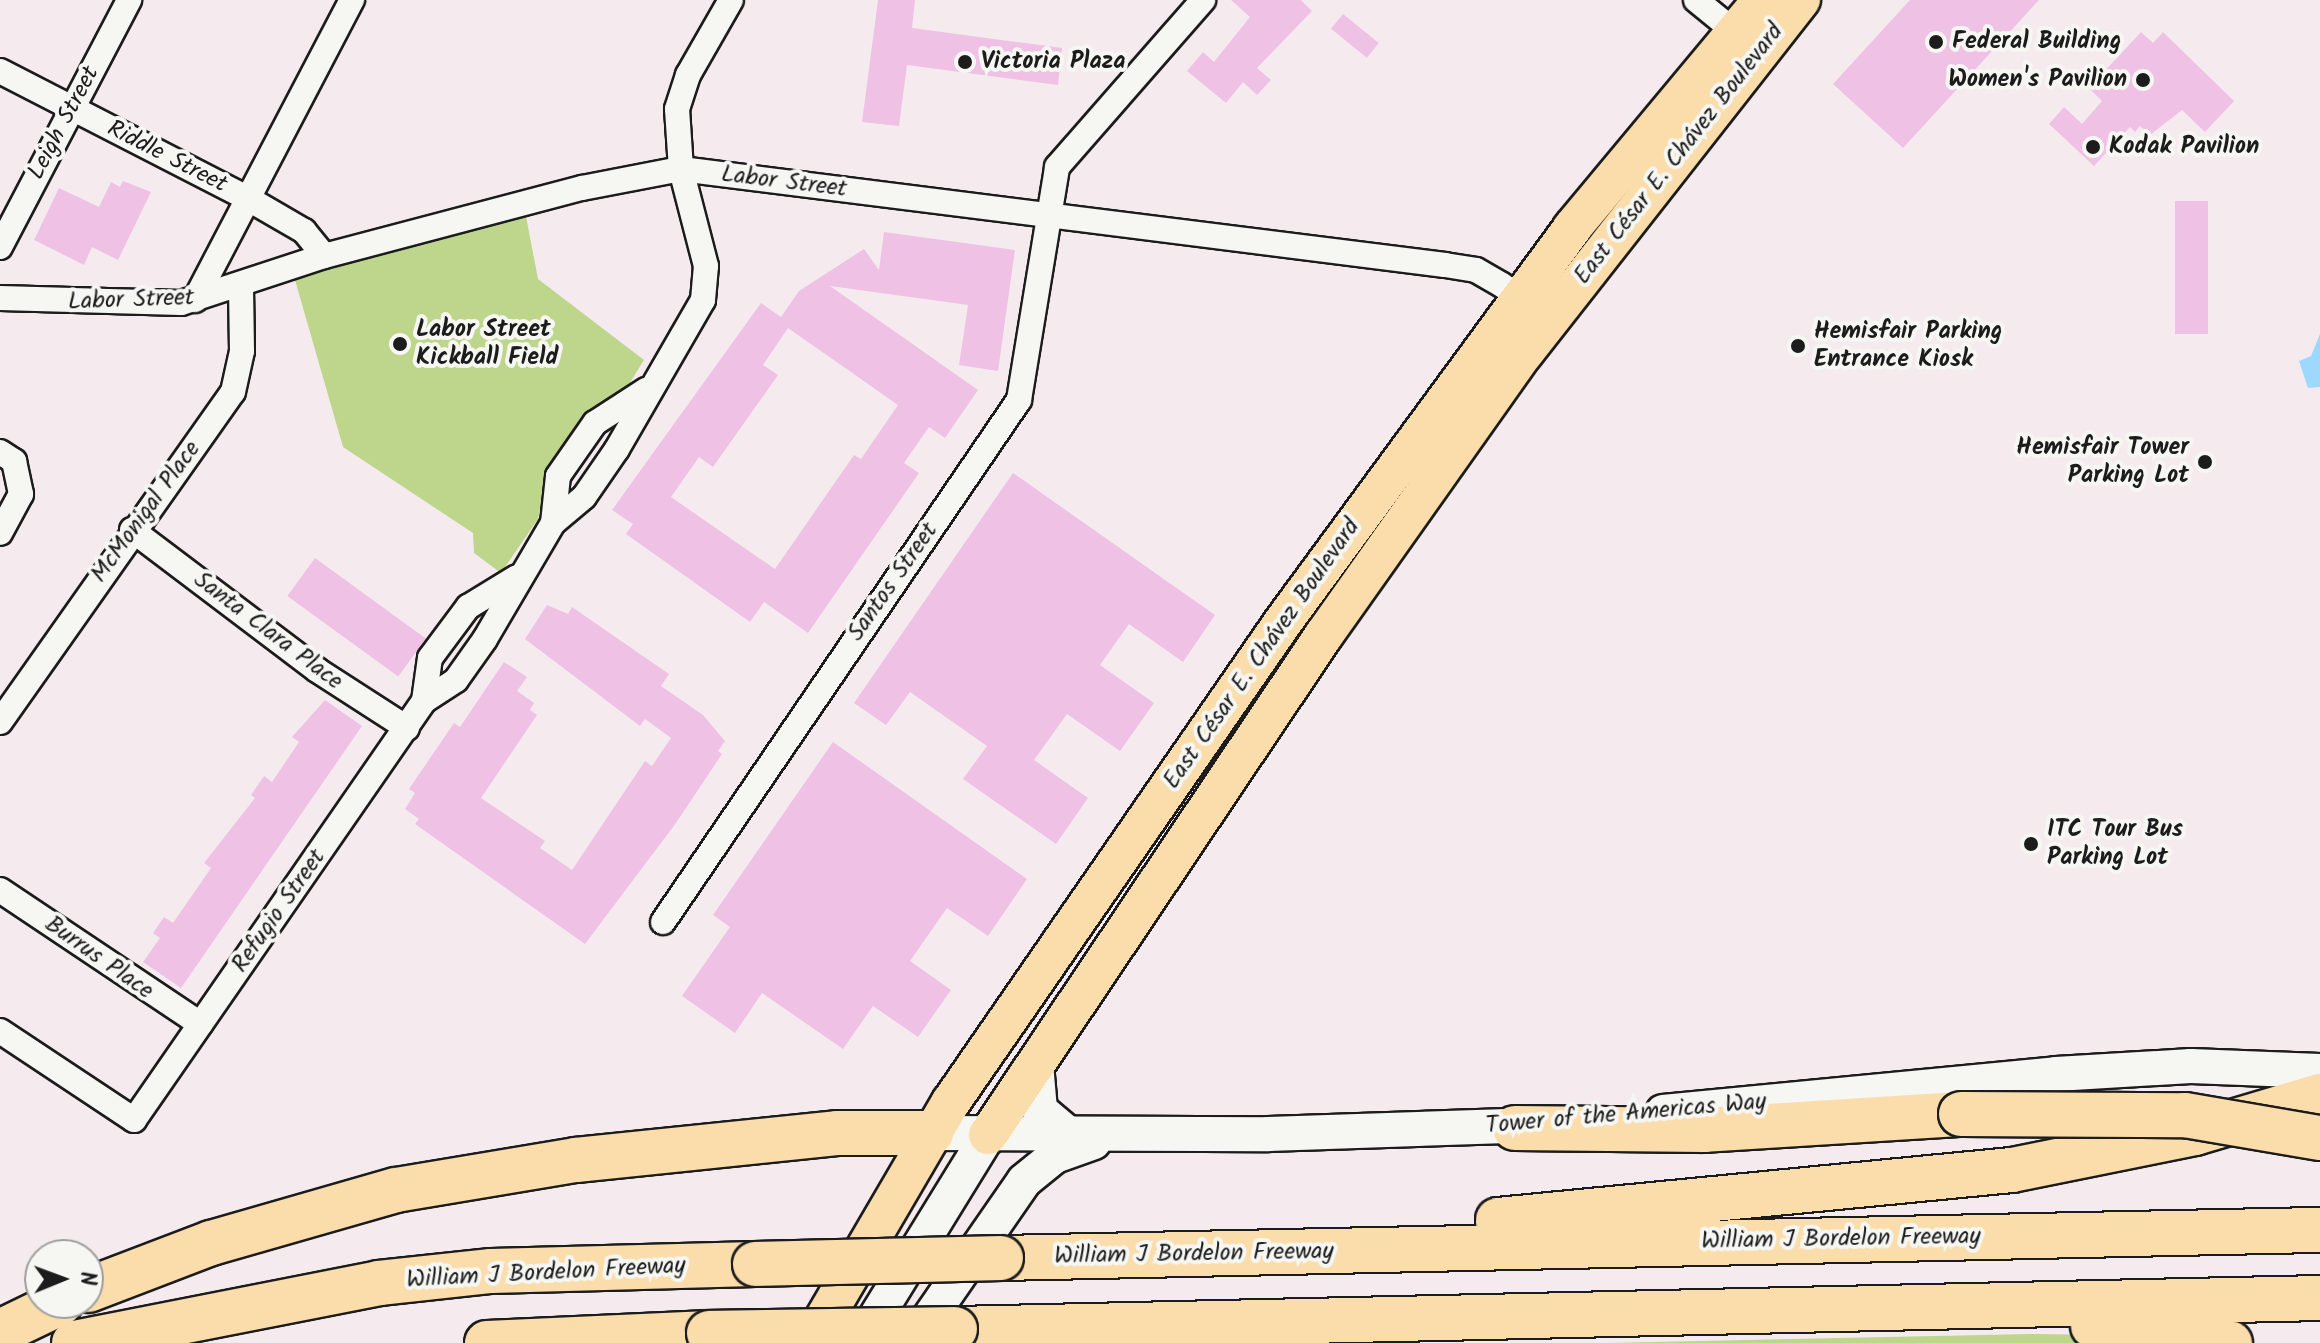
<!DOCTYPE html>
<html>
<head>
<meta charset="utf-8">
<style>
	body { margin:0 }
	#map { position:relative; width:2320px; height:1343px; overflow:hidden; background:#f5ebef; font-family:Kalam,sans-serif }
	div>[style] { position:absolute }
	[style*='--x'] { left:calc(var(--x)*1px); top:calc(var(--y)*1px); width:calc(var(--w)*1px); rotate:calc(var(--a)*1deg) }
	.green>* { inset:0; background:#bed58c }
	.water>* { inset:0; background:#9dd9fe }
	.building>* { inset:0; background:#efc1e5; transform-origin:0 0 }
	.roads { filter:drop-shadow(2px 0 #1c1c1c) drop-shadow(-2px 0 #1c1c1c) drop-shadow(0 2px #1c1c1c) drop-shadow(0 -2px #1c1c1c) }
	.street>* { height:24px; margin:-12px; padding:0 12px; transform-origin:12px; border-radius:12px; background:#f6f6f2 }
	.secondary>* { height:34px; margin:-17px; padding:0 17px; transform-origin:17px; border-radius:17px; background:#f6f6f2 }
	.primary>* { height:38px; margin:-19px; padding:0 19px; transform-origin:19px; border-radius:19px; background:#faddab }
	.highway>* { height:44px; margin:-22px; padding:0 22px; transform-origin:22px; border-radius:22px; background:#faddab }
	.bridges { filter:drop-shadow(2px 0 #1c1c1c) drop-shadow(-2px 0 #1c1c1c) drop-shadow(0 2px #1c1c1c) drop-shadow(0 -2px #1c1c1c) }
	.highway-bridge>* { height:44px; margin:-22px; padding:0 22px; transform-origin:22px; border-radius:22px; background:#faddab }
	.dots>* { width:22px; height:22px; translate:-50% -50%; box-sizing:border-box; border:4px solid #f6f6f2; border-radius:50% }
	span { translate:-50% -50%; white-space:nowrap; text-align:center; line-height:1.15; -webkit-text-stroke:8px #f6f6f2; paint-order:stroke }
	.poi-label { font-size:24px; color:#1c1c1c; font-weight:700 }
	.left { translate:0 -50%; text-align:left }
	.right { translate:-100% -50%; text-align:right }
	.street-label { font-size:24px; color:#1c1c1c }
	.north { position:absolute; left:24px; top:1239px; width:80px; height:80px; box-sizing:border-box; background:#f6f6f2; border:2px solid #9f9f9c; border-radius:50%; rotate:89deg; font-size:22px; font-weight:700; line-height:32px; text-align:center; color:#1c1c1c }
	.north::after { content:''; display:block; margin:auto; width:28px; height:36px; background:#1c1c1c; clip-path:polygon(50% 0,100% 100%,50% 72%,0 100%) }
</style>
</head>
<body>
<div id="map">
	<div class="green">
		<i style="clip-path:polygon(525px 211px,538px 279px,644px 360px,623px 394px,578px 435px,545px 485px,538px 519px,501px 573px,474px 553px,473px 533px,343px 447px,295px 280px)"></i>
		<i style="clip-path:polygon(2031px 1334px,2110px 1335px,2110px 1343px,1607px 1343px)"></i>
	</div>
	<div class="water">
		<i style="clip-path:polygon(2320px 334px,2320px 387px,2308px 388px,2299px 361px,2311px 356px)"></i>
	</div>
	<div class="building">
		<i style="clip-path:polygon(878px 0,915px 0,912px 28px,1062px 48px,1058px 85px,907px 65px,899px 126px,862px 122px)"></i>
		<i style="clip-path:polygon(1231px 0,1301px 0,1312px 11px,1257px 68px,1271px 80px,1257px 95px,1243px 82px,1226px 103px,1187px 71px,1203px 52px,1214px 62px,1250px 17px)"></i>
		<i style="clip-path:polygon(1910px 0,2039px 0,1903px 148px,1833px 84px)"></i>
		<i style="left:1343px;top:14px;width:46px;height:19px;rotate:39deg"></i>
		<i style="clip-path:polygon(2141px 32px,2153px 43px,2163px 32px,2234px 101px,2205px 132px,2182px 110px,2150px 135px,2140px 126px,2135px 132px,2130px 127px,2094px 166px,2049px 124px,2064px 107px,2082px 124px,2102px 101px,2089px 88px)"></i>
		<i style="clip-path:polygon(123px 181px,151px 192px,118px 260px,92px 247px,84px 265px,34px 240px,59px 188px,99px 207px,111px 182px,120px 187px)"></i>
		<i style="left:2175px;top:201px;width:33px;height:133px"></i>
		<i style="clip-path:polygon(evenodd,884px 232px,1015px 250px,998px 371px,959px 365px,968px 305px,830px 286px,978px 390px,945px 438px,929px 427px,904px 463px,919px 473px,808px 633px,764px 602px,750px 622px,626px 534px,633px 524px,612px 510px,761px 303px,781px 317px,799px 291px,864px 249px,879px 270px,884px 232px,788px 328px,898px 405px,861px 459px,854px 455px,775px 569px,671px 497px,699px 457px,713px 467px,778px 375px,763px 365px,788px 328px)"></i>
		<i style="clip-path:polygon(1013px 473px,1215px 615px,1183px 662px,1129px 624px,1100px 665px,1154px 703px,1120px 751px,1067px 714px,1034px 760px,1088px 798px,1056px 844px,963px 779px,987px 746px,910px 692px,886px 725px,854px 703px)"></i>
		<i style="left:315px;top:558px;width:137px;height:47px;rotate:36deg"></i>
		<i style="clip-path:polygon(547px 605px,568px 614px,572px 607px,669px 674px,661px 686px,703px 715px,725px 741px,718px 751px,722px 754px,676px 823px,585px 944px,415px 824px,419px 819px,405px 809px,415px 793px,409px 789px,454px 723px,460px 727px,504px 662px,527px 677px,517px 691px,534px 703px,530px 710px,537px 715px,481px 798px,545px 841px,540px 848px,572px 870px,645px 761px,652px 766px,671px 738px,645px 719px,640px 726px,525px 639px)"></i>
		<i style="clip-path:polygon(325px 700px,362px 726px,181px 988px,143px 962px,160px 938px,153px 933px,164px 917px,173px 923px,211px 868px,204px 863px,255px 798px,251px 795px,264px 776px,272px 782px,299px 742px,292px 737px)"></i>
		<i style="clip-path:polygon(833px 742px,1027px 879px,988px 936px,947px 908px,910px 961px,951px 990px,918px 1037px,873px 1006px,843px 1049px,762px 993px,735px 1033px,682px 996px,730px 927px,713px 915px)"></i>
	</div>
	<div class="roads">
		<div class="street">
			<i style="--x:1696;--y:0;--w:63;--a:39.2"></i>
			<i style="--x:0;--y:71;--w:278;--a:27.2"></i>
			<i style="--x:247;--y:198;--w:66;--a:30.1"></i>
			<i style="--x:304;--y:231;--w:32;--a:51"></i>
			<i style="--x:0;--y:247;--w:279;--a:-62.4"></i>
			<i style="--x:0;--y:298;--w:181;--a:1.6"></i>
			<i style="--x:181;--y:303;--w:151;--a:-18.2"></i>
			<i style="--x:324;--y:256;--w:267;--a:-14.8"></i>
			<i style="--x:582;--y:188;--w:101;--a:-10.9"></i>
			<i style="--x:681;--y:169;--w:770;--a:7.16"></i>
			<i style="--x:1445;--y:265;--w:31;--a:9"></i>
			<i style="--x:1476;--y:270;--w:30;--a:30"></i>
			<i style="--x:1502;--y:285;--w:21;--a:37"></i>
			<i style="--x:1519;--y:298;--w:13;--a:86"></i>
			<i style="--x:195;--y:300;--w:339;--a:-62.4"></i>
			<i style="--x:0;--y:452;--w:17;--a:33"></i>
			<i style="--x:14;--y:461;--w:34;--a:78"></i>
			<i style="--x:21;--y:494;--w:44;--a:118.3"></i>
			<i style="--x:553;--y:523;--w:47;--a:-83.9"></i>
			<i style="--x:558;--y:476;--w:65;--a:-55.1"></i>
			<i style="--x:595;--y:423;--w:61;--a:-32.9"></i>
			<i style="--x:132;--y:530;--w:232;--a:37.1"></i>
			<i style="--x:317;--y:670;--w:107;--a:32.8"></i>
			<i style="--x:424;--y:701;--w:43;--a:-82.1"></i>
			<i style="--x:430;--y:658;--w:64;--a:-53.3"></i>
			<i style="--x:468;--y:607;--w:57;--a:-31.5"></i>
			<i style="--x:0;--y:722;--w:404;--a:-54.8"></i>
			<i style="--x:233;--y:392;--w:42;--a:-77.6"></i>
			<i style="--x:242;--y:351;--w:64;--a:-90.9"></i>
			<i style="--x:0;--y:890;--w:241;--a:33.8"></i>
			<i style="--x:663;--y:922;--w:632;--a:-55.71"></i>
			<i style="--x:1019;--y:400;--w:236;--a:-80.7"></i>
			<i style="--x:1057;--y:167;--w:222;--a:-48.8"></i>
			<i style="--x:0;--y:1031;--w:161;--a:33.6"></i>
			<i style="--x:134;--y:1120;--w:510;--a:-55.31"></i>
			<i style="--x:424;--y:701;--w:38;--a:-33"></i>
			<i style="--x:456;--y:680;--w:50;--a:-54.7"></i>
			<i style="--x:485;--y:639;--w:134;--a:-59.6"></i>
			<i style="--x:553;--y:523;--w:40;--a:-40"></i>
			<i style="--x:584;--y:497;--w:58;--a:-55.5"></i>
			<i style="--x:617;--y:449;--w:172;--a:-60"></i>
			<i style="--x:703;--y:300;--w:34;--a:-85"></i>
			<i style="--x:706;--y:266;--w:100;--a:-104.5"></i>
			<i style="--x:681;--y:169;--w:60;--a:-93.8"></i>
			<i style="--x:677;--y:109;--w:36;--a:-72"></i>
			<i style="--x:688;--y:75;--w:86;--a:-60.2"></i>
		</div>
		<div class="secondary">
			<i style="--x:1036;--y:1064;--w:46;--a:85"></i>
			<i style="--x:1040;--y:1110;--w:38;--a:40"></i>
			<i style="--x:1663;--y:1112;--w:395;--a:-5.5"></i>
			<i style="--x:2056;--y:1074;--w:135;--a:-3.4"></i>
			<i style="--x:2191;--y:1066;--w:129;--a:2.2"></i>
			<i style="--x:931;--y:1133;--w:337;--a:0.2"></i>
			<i style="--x:1268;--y:1134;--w:270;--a:-1.9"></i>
			<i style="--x:860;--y:1343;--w:244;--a:-58.4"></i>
			<i style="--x:912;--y:1343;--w:197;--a:-55.3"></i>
			<i style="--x:1024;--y:1181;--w:40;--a:-39"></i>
			<i style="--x:1055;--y:1156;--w:41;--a:-19.7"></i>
		</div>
		<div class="primary">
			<i style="--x:988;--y:1135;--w:602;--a:-56.1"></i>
			<i style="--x:1324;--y:635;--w:346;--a:-54.7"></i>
			<i style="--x:1524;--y:353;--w:449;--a:-51.9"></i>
			<i style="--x:810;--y:1343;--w:279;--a:-59.7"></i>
			<i style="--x:951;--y:1102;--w:584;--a:-55.33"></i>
			<i style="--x:1283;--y:622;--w:489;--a:-53.7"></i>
			<i style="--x:1572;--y:228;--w:297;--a:-50.2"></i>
		</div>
		<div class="highway">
			<i style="--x:1515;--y:1128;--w:189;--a:0.6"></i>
			<i style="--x:1704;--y:1130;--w:257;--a:-3.6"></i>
			<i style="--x:1498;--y:1220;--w:516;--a:-5.56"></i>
			<i style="--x:2012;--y:1170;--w:187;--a:-11.4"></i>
			<i style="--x:2195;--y:1133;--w:130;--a:-16.5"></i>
			<i style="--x:1001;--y:1258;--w:1319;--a:-1.22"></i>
			<i style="--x:88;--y:1290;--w:132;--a:-20.9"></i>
			<i style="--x:211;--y:1243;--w:192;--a:-16"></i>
			<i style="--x:396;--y:1190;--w:182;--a:-9.5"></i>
			<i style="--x:576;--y:1160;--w:262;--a:-5.9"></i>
			<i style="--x:837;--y:1133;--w:94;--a:0"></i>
			<i style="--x:2093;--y:1326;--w:138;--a:7.1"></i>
			<i style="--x:955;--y:1329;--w:1365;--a:-1.3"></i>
			<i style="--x:0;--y:1332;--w:67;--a:-25.8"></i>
			<i style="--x:74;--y:1343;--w:311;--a:-11.1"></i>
			<i style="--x:379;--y:1283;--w:113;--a:-6.1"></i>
			<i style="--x:491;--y:1271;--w:264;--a:-1.5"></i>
			<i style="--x:487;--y:1343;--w:222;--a:-2.6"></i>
		</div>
	</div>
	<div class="bridges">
		<div class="highway-bridge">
			<i style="--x:1961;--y:1114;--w:224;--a:0.3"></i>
			<i style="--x:2185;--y:1115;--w:137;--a:9.7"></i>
			<i style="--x:755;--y:1264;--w:246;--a:-1.4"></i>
			<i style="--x:709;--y:1333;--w:246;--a:-0.9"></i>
		</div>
	</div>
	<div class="dots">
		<i style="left:1936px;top:42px;background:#1c1c1c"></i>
		<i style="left:965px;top:62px;background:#1c1c1c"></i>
		<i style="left:2143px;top:80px;background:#1c1c1c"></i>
		<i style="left:2093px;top:147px;background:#1c1c1c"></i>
		<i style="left:400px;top:344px;background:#1c1c1c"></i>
		<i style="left:1798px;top:346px;background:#1c1c1c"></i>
		<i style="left:2205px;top:462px;background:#1c1c1c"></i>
		<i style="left:2031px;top:844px;background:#1c1c1c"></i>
	</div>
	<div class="poi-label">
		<span class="left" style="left:1952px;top:42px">Federal Building</span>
		<span class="left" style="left:981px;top:62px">Victoria Plaza</span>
		<span class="right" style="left:2127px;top:80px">Women's Pavilion</span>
		<span class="left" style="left:2109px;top:147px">Kodak Pavilion</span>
		<span class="left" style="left:416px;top:344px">Labor Street<br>Kickball Field</span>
		<span class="left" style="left:1814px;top:346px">Hemisfair Parking<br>Entrance Kiosk</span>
		<span class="right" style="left:2189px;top:462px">Hemisfair Tower<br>Parking Lot</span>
		<span class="left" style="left:2047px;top:844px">ITC Tour Bus<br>Parking Lot</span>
	</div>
	<div class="street-label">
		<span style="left:64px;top:123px;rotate:-62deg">Leigh Street</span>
		<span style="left:1679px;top:154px;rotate:-52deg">East César E. Chávez Boulevard</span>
		<span style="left:167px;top:157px;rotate:27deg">Riddle Street</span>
		<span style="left:784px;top:182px;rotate:7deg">Labor Street</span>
		<span style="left:131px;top:300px;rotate:-2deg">Labor Street</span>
		<span style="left:146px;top:512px;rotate:-54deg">McMonigal Place</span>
		<span style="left:893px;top:582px;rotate:-55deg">Santos Street</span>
		<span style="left:268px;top:631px;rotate:37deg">Santa Clara Place</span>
		<span style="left:1262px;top:654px;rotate:-55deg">East César E. Chávez Boulevard</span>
		<span style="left:279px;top:911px;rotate:-55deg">Refugio Street</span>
		<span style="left:99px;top:958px;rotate:35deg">Burrus Place</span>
		<span style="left:1626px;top:1114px;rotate:-5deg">Tower of the Americas Way</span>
		<span style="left:1841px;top:1239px;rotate:-1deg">William J Bordelon Freeway</span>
		<span style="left:1194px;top:1254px;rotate:-1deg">William J Bordelon Freeway</span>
		<span style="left:546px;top:1273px;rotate:-3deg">William J Bordelon Freeway</span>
	</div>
	<div class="north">N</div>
</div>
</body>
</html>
